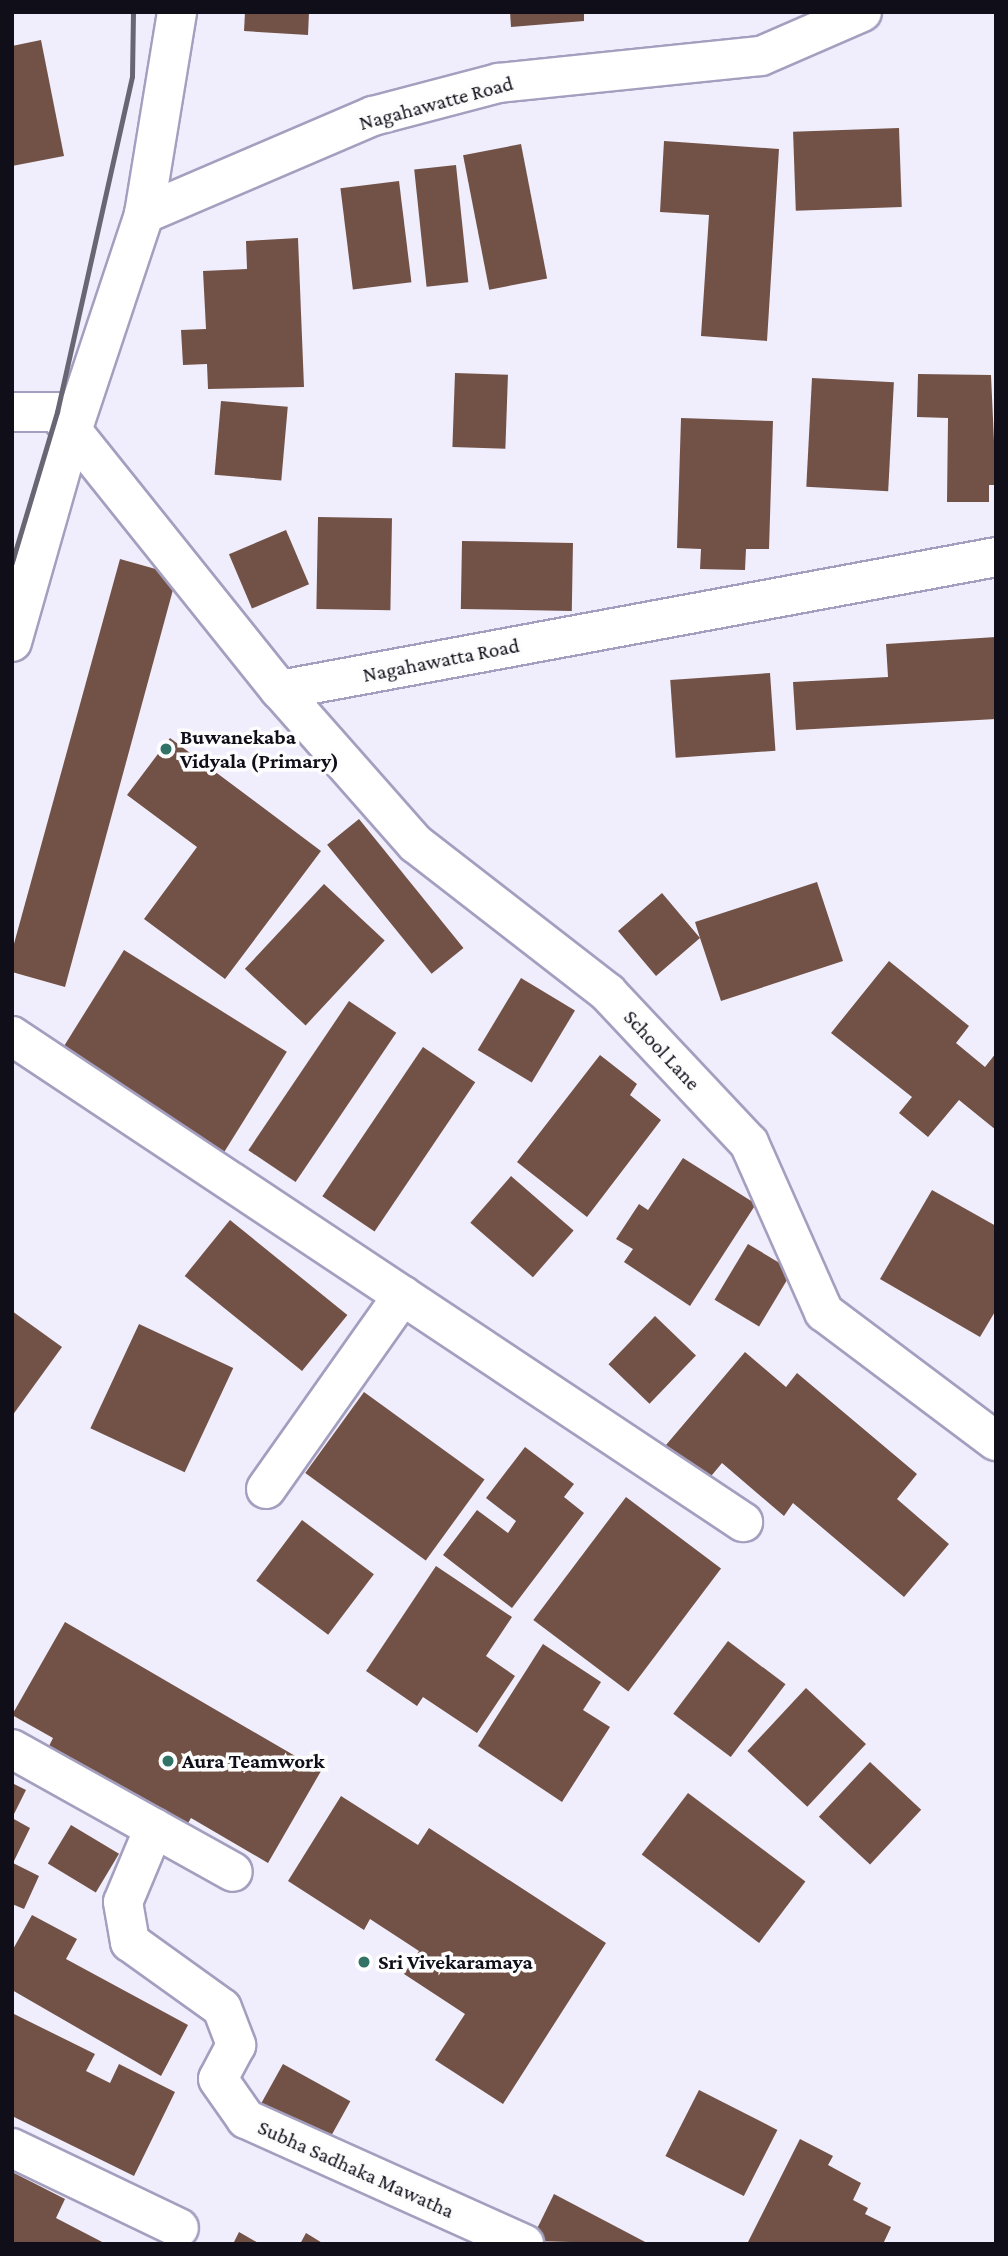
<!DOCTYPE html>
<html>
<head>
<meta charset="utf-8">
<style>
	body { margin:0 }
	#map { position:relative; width:1008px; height:2256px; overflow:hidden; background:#f0eefc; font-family:"Crimson Pro",serif }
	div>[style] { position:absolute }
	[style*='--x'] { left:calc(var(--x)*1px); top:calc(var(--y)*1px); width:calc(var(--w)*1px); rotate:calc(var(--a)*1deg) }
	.building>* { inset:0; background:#725247; transform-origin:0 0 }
	.roads { filter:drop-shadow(2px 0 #a49fbf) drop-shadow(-2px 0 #a49fbf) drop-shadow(0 2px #a49fbf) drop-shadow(0 -2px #a49fbf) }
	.street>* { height:38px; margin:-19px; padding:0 19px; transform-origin:19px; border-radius:19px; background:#fff }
	.rail>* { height:5px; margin:-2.5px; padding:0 2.5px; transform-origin:2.5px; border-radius:2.5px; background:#686672 }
	.dots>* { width:19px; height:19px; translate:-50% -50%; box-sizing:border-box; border:4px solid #fdfdfd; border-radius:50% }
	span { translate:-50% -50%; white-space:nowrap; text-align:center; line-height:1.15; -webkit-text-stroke:7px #fdfdfd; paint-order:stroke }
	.street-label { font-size:21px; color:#100e19 }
	.poi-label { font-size:21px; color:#100e19; font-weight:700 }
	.left { translate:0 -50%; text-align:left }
	.frame { position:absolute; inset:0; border:14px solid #100e19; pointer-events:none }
</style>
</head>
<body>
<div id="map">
	<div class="building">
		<i style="clip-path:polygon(245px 12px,309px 12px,308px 35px,244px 31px)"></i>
		<i style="clip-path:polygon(510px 12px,584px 12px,584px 21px,511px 27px)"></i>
		<i style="clip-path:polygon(41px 40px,64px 156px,12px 166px,12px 46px)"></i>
		<i style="left:899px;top:128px;width:79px;height:106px;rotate:88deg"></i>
		<i style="clip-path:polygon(664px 141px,779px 149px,767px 341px,701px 336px,709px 215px,660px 212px)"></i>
		<i style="left:521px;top:144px;width:137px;height:59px;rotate:79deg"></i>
		<i style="left:456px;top:165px;width:118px;height:42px;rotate:84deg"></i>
		<i style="left:399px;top:181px;width:102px;height:59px;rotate:83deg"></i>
		<i style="clip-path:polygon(298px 238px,304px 387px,208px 389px,207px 364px,183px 365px,181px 330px,206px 329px,203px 271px,247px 269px,246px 241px)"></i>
		<i style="left:455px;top:373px;width:53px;height:74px;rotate:2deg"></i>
		<i style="clip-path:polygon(918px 374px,991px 375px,996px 485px,989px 485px,989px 502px,947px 502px,948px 418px,917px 417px)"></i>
		<i style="left:812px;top:378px;width:82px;height:109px;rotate:3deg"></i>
		<i style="left:221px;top:401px;width:67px;height:74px;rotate:5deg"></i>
		<i style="clip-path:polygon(681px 418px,773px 421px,769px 549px,746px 549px,745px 570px,700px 569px,701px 549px,677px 548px)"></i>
		<i style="left:318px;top:517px;width:74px;height:92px;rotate:1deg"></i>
		<i style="left:286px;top:530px;width:59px;height:62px;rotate:67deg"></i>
		<i style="left:462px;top:541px;width:111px;height:68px;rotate:1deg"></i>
		<i style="clip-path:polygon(120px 559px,177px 575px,65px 987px,12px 972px,12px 951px)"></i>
		<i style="clip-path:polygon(996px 637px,996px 719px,796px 730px,793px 682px,888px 677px,886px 644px)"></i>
		<i style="left:770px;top:673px;width:78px;height:100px;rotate:86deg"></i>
		<i style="clip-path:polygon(170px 738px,321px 851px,225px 979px,144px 919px,197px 847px,127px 795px)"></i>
		<i style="left:359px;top:819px;width:166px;height:41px;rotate:51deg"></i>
		<i style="clip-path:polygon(817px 882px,843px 961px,721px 1001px,700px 938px,656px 976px,618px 931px,662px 893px,700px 938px,695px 922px)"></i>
		<i style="left:324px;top:884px;width:83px;height:116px;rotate:43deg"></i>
		<i style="left:124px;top:950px;width:192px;height:119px;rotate:32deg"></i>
		<i style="clip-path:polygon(889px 961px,969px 1026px,956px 1043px,985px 1067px,996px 1053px,996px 1130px,959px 1100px,928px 1137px,899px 1113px,912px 1097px,831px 1033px)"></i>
		<i style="left:521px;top:978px;width:63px;height:84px;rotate:31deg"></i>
		<i style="left:349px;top:1001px;width:57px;height:180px;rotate:34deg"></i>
		<i style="left:423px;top:1047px;width:63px;height:180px;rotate:34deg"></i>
		<i style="clip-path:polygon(600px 1055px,637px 1084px,630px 1095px,661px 1120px,587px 1217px,517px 1162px)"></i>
		<i style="clip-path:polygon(683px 1158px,756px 1204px,690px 1306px,624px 1262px,633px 1249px,616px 1239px,639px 1204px,648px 1210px)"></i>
		<i style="left:511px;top:1176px;width:83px;height:62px;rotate:41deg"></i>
		<i style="clip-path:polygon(932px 1190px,996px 1226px,996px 1310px,980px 1337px,880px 1279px)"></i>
		<i style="left:230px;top:1220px;width:151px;height:72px;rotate:39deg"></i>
		<i style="left:748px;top:1244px;width:52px;height:65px;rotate:31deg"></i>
		<i style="clip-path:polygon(12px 1311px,62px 1347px,12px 1416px)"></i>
		<i style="left:655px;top:1316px;width:57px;height:67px;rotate:44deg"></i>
		<i style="left:139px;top:1324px;width:104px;height:115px;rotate:25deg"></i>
		<i style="clip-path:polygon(745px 1352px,786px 1387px,797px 1373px,917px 1474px,897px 1499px,949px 1544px,904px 1597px,793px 1503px,784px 1516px,722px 1463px,707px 1481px,666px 1445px)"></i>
		<i style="left:364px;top:1392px;width:149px;height:100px;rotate:36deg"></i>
		<i style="clip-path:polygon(525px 1447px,574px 1484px,564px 1497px,584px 1513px,512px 1608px,443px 1555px,477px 1510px,508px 1533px,516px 1521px,486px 1498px)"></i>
		<i style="left:626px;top:1497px;width:119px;height:154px;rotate:37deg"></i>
		<i style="left:302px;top:1520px;width:90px;height:76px;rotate:37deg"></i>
		<i style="clip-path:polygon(436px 1566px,512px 1617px,486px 1656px,515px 1676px,477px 1733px,423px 1697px,417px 1706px,366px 1671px)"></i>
		<i style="clip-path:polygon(65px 1622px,321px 1771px,268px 1863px,191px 1818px,184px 1830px,47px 1750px,53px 1738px,12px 1715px)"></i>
		<i style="left:728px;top:1641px;width:72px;height:91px;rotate:37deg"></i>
		<i style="clip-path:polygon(543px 1644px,601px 1682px,583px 1710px,610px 1727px,562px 1802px,478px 1746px)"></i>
		<i style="left:806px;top:1688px;width:82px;height:86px;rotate:43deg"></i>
		<i style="left:870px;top:1762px;width:70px;height:75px;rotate:43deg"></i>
		<i style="clip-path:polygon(12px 1783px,26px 1790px,12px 1818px)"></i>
		<i style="left:688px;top:1793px;width:147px;height:77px;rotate:37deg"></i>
		<i style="clip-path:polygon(341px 1796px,418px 1845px,429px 1828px,606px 1943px,503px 2104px,435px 2060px,465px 2014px,404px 1974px,419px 1951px,370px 1919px,364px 1930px,288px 1881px)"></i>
		<i style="clip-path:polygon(12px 1818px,30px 1828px,13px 1863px,39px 1876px,24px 1909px,12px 1904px)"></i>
		<i style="left:71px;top:1825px;width:56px;height:45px;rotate:31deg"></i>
		<i style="clip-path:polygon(32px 1915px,77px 1939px,66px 1959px,188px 2025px,161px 2076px,12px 1990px,12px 1951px)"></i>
		<i style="clip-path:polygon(12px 2013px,95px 2054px,86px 2071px,110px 2083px,119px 2064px,175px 2092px,134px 2176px,12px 2116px)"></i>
		<i style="left:283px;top:2064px;width:77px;height:54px;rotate:29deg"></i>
		<i style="left:699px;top:2090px;width:88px;height:74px;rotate:27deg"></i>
		<i style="clip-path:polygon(800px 2139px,833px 2156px,828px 2165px,861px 2183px,853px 2200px,868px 2208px,865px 2214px,891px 2227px,883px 2244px,747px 2244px)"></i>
		<i style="clip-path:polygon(12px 2172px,65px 2199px,56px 2218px,106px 2244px,12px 2244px)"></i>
		<i style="clip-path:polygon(554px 2194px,649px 2244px,531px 2241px)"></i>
		<i style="clip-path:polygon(239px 2232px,260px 2244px,233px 2244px)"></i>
		<i style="clip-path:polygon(306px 2233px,324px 2244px,300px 2244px)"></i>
	</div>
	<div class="roads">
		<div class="street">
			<i style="--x:144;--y:214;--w:249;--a:-23.2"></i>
			<i style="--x:373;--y:116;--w:130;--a:-14.7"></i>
			<i style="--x:499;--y:83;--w:263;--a:-5.9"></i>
			<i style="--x:761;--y:56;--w:110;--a:-23.5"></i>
			<i style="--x:12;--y:412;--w:45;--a:0"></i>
			<i style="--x:57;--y:412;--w:356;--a:51.3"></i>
			<i style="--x:280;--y:690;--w:728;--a:-10.52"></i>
			<i style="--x:12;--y:642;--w:219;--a:-74.1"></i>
			<i style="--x:72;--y:431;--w:229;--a:-71.6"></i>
			<i style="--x:144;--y:214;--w:205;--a:-80.7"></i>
			<i style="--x:280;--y:690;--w:205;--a:48.6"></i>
			<i style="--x:416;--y:844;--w:243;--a:37.8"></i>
			<i style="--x:608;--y:993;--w:206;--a:46.8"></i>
			<i style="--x:749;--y:1143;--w:185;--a:66.1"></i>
			<i style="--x:824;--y:1312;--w:215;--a:36.9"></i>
			<i style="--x:12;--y:1036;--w:878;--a:33.62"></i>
			<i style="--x:266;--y:1489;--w:237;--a:-54.8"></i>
			<i style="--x:12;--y:1749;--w:162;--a:29.1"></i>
			<i style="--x:154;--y:1828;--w:80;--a:112.7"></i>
			<i style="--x:123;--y:1902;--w:41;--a:80.1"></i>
			<i style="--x:130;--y:1942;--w:113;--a:35.7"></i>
			<i style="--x:222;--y:2008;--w:40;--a:69"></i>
			<i style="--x:236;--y:2045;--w:38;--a:118"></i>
			<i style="--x:218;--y:2079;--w:49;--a:55"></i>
			<i style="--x:246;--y:2119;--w:305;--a:24.2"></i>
			<i style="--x:154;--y:1828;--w:90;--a:29.1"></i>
			<i style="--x:12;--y:2148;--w:185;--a:25.6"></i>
		</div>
	</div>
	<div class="rail">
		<i style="--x:12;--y:562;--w:157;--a:-73.3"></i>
		<i style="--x:57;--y:412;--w:344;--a:-77.4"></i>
		<i style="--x:132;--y:76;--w:64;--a:-89.1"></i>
	</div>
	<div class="dots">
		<i style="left:166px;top:749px;background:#317466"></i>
		<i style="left:168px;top:1761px;background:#317466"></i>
		<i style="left:364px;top:1962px;background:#317466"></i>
	</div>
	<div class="street-label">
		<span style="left:436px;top:103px;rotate:-15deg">Nagahawatte Road</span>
		<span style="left:441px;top:660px;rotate:-11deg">Nagahawatta Road</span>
		<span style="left:662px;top:1050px;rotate:47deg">School Lane</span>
		<span style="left:356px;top:2169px;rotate:24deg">Subha Sadhaka Mawatha</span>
	</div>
	<div class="poi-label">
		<span class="left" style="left:180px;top:749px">Buwanekaba<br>Vidyala (Primary)</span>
		<span class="left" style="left:182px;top:1761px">Aura Teamwork</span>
		<span class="left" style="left:378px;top:1962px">Sri Vivekaramaya</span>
	</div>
	<div class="frame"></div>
</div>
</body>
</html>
